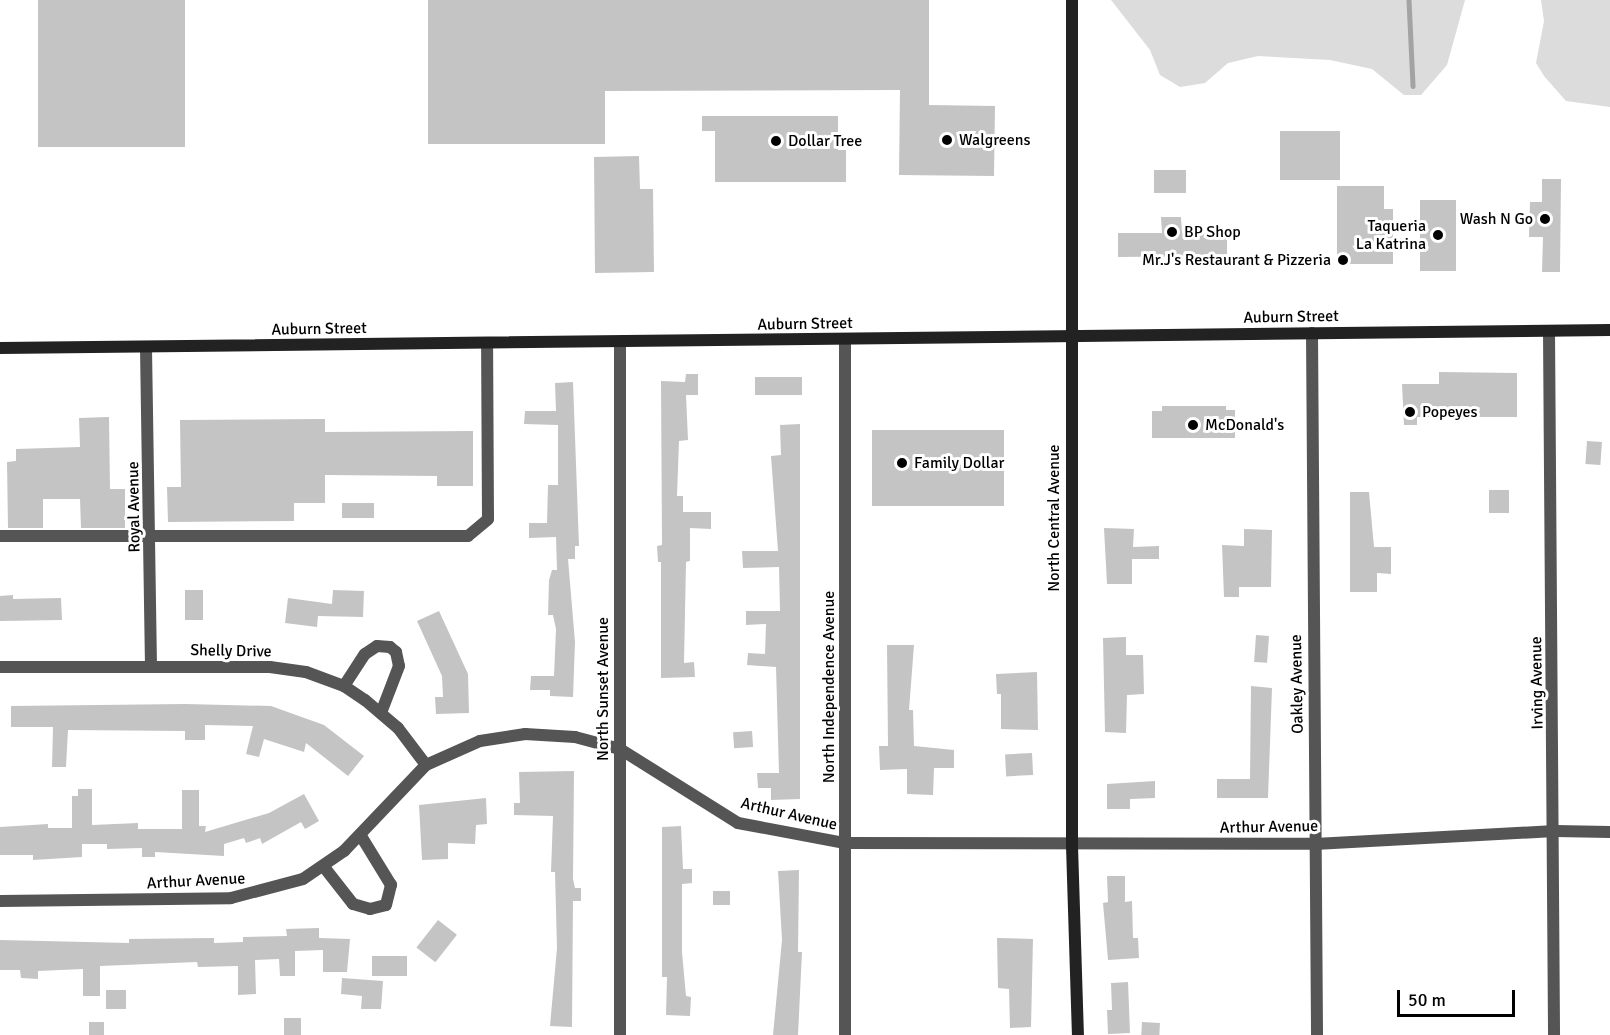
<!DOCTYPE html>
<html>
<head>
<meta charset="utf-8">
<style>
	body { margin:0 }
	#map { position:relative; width:1610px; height:1035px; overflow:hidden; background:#fff; font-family:Signika,sans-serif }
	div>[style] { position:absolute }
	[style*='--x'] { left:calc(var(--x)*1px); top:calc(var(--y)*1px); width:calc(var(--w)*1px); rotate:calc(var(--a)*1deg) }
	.green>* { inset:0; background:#dcdcdc }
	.stream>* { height:4.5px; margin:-2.25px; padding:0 2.25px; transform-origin:2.25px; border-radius:2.25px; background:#a3a3a3 }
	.building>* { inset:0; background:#c4c4c4; transform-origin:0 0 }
	.street>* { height:12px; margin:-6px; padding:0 6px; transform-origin:6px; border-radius:6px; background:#555 }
	.secondary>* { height:12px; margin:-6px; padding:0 6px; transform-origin:6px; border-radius:6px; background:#222 }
	.dots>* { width:16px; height:16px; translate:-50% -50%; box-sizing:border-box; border:3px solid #fff; border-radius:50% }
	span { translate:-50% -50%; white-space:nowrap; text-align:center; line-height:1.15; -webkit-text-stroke:6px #fff; paint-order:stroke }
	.poi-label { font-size:16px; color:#000 }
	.left { translate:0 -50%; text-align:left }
	.right { translate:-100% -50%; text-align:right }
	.street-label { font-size:16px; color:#000 }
	.scale { position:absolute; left:1397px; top:990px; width:118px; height:27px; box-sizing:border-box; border:3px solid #000; border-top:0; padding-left:8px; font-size:18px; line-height:21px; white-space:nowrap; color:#000; -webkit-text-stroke:4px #fff; paint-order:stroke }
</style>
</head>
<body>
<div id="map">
	<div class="green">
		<i style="clip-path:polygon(1111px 0,1465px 0,1447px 65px,1421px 95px,1404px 95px,1372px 69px,1330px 60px,1258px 56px,1228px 63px,1205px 83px,1180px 87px,1160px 75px,1150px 50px)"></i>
		<i style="clip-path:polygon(1541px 0,1610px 0,1610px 107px,1566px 101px,1544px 76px,1536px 63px,1544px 21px)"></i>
	</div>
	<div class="stream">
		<i style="--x:1409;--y:0;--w:86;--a:87.3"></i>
	</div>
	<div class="building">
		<i style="left:38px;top:0;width:147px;height:147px"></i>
		<i style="clip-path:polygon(428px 0,929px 0,929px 105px,995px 106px,994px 176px,899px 175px,900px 90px,605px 91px,605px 144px,428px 144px)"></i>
		<i style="clip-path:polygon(702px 116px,838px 116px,838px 150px,846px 150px,846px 182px,715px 182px,715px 131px,702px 131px)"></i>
		<i style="left:1280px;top:131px;width:60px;height:49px"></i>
		<i style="clip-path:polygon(639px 156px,640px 189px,653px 189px,654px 272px,595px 273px,594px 157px)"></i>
		<i style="left:1154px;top:170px;width:32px;height:23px"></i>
		<i style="clip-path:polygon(1542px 179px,1561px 179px,1560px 272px,1542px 272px,1543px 237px,1529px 237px,1530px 202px,1542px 202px)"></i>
		<i style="clip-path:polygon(1337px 186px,1384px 186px,1384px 209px,1393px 209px,1393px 264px,1337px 264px)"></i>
		<i style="left:1420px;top:200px;width:36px;height:71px"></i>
		<i style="clip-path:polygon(1161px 217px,1181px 217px,1182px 233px,1227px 233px,1227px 256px,1118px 257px,1118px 233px,1162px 233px)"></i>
		<i style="clip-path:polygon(1439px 372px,1517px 373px,1517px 417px,1417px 417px,1417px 425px,1404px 425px,1402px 384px,1439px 384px)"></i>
		<i style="clip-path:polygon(686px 374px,698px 374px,698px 395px,686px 395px,688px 440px,679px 441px,677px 496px,683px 496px,683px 512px,711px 512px,711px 529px,690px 528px,690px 561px,686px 562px,684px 663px,694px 662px,695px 677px,661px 678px,661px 562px,658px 562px,657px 546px,662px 545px,661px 381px,685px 382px)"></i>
		<i style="left:802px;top:377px;width:18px;height:47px;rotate:90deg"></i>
		<i style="clip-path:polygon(573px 382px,579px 546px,575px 546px,575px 559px,568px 559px,575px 642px,573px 697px,550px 696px,550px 690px,530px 690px,531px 676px,554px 676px,556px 629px,553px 615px,548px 615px,549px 580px,552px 570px,557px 570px,556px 537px,529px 538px,529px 523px,547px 523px,548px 485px,558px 485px,558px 425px,524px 424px,525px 411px,556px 411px,555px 383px)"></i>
		<i style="clip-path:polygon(1162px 406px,1226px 406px,1226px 410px,1235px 410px,1235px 438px,1152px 438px,1152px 411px,1162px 411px)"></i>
		<i style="clip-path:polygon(109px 417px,110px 489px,125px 489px,125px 528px,81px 528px,80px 499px,43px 499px,43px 528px,8px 528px,7px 462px,16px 461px,16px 449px,80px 447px,79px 418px)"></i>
		<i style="clip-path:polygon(325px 419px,325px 432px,473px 431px,473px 486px,437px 486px,437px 476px,325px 475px,325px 503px,294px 503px,294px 521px,168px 522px,167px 487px,181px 487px,180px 420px)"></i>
		<i style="clip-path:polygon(800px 424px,800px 799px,771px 800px,771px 788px,758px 788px,757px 773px,779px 773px,776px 667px,747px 665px,748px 653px,765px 654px,766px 624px,746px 625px,746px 611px,780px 611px,779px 567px,743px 568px,742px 551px,778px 551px,771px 456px,781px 455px,780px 425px)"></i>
		<i style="left:1004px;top:430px;width:76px;height:132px;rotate:90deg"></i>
		<i style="left:1587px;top:441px;width:15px;height:23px;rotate:4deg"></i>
		<i style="left:1489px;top:490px;width:20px;height:23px"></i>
		<i style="clip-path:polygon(1350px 492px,1369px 492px,1374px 547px,1391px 547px,1391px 574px,1377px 573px,1377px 592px,1350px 592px)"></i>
		<i style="left:342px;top:503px;width:32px;height:15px"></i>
		<i style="clip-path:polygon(1104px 528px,1134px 529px,1133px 547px,1159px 546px,1159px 559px,1132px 559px,1132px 584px,1107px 584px)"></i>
		<i style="clip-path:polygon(1244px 529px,1272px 530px,1271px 587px,1239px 587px,1239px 597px,1224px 597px,1222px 545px,1244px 546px)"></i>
		<i style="left:185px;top:590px;width:18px;height:30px"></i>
		<i style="clip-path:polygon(333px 590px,364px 591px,363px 617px,318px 616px,317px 627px,285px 623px,288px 598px,332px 604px)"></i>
		<i style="clip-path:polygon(13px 595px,13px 599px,61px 598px,62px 620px,0 621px,0 596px)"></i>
		<i style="clip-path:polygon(439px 611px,468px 674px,469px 713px,436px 714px,435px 697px,443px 697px,442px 676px,417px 621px)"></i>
		<i style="left:1256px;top:635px;width:13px;height:27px;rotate:4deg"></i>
		<i style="clip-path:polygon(1126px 637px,1126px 655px,1143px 655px,1144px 694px,1127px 695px,1126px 733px,1105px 732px,1103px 638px)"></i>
		<i style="clip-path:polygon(887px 645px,914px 645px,909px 710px,913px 710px,914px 746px,954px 750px,954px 768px,934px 768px,933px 795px,907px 794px,907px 769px,880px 770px,879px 746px,888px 746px)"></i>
		<i style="clip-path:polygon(1037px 672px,1038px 730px,1001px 729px,1001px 694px,997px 694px,996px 674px)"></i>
		<i style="clip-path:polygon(1251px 686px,1272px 688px,1268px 798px,1217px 798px,1217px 779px,1250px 779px)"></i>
		<i style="clip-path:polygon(185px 704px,271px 706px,324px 725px,364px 756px,348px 776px,306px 743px,304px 752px,264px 739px,259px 757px,246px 754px,253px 726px,205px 725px,205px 740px,185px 740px,185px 731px,68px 730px,66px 767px,52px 767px,53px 727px,11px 727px,11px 706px)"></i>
		<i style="left:752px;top:731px;width:16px;height:19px;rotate:86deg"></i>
		<i style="left:1032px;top:753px;width:22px;height:27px;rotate:87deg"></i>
		<i style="clip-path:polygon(574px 771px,573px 879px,575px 888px,581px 888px,581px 901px,573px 901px,572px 1027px,550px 1026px,557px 948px,555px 872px,551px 872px,553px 816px,514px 815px,514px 803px,520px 803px,519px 772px)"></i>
		<i style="clip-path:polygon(1155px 781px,1155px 798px,1130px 799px,1130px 809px,1107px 809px,1107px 784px)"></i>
		<i style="clip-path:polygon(78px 789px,92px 789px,92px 825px,138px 823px,138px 829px,182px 829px,182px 790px,199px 790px,199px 826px,206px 826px,205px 832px,269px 813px,304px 794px,319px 821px,305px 829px,301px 822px,262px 844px,260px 838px,246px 843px,244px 838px,224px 844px,224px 856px,155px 852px,155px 857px,142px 857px,142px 848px,107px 849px,107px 844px,82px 844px,82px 857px,33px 860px,33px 855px,0 855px,0 827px,48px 824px,48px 828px,72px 828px,72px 796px,78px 796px)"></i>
		<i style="clip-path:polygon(486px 798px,487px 824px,476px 825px,475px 844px,448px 843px,448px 859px,422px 860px,419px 805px)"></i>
		<i style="clip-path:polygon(681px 826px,683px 869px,692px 869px,692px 883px,682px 884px,682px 952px,686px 996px,691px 997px,690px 1016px,666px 1015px,667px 977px,662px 977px,662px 827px)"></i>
		<i style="clip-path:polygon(799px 870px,798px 952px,802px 952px,798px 1035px,773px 1035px,782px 940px,778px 871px)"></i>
		<i style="clip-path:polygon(1107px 876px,1125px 876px,1125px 902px,1132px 901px,1133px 938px,1138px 938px,1139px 958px,1108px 960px,1103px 903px,1108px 902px)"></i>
		<i style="left:713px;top:891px;width:17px;height:14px"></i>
		<i style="left:438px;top:920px;width:24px;height:35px;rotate:38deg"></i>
		<i style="clip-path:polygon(319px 928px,319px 938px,350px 939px,347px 972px,323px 972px,323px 950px,295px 951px,295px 976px,280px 976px,279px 959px,255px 960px,256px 994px,238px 995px,238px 966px,198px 967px,197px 962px,100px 966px,100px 996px,83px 996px,83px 969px,38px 971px,38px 979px,21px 978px,20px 970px,0 970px,0 940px,129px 943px,129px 939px,214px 938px,214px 943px,243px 942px,243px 937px,287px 936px,286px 929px)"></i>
		<i style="clip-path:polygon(997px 938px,1033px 939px,1031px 1027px,1010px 1028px,1009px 989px,998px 988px)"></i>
		<i style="left:372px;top:956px;width:35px;height:20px"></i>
		<i style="clip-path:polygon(342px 978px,383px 981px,381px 1009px,361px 1009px,362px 996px,341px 994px)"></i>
		<i style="clip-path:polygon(1128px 982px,1130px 1033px,1108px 1034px,1107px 1010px,1112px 1010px,1111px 983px)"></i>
		<i style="left:106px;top:990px;width:20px;height:19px"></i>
		<i style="left:301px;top:1018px;width:17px;height:17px;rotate:90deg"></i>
		<i style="left:89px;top:1022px;width:15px;height:13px"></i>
		<i style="left:1142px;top:1022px;width:18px;height:13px;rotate:3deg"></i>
	</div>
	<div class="street">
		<i style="--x:1549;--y:331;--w:704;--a:89.59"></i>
		<i style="--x:1312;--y:333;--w:702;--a:89.59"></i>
		<i style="--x:620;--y:342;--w:693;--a:90"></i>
		<i style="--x:146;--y:348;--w:318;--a:89.1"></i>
		<i style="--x:0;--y:536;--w:468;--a:0"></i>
		<i style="--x:468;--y:536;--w:26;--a:-40"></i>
		<i style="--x:488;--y:519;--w:175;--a:-90.3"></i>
		<i style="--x:0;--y:667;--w:270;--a:0"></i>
		<i style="--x:270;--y:667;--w:36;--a:8"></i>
		<i style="--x:306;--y:672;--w:40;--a:20.2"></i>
		<i style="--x:344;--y:686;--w:25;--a:34"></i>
		<i style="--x:365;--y:700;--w:43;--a:40.3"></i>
		<i style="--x:398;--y:728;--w:46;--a:52.9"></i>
		<i style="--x:344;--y:686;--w:38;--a:-57"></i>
		<i style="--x:365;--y:654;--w:14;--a:-34"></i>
		<i style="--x:377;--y:646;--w:13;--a:4"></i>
		<i style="--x:390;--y:647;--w:8;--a:40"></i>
		<i style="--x:396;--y:652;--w:14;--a:78"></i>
		<i style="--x:399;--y:666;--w:50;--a:111"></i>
		<i style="--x:324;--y:867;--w:47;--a:51.9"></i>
		<i style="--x:353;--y:904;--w:18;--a:16"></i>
		<i style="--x:370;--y:909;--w:16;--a:-14"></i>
		<i style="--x:386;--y:905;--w:21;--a:-76"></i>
		<i style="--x:391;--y:885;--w:57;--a:-121.5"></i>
		<i style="--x:0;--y:901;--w:231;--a:-0.7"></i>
		<i style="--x:231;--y:898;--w:74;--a:-14.8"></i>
		<i style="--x:303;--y:879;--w:50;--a:-34.3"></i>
		<i style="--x:344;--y:851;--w:119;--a:-46.4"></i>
		<i style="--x:426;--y:765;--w:59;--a:-24"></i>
		<i style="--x:480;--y:741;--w:46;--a:-8.8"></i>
		<i style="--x:525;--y:734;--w:50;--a:3.4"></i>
		<i style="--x:575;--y:737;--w:47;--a:14.9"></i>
		<i style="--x:620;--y:749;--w:139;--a:32.1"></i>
		<i style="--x:738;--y:823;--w:109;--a:10.6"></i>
		<i style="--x:845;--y:843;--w:470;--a:0.1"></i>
		<i style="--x:1315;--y:844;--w:240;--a:-3.1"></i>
		<i style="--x:1555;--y:831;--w:55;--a:1"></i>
		<i style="--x:845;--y:1035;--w:696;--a:-90"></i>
	</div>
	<div class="secondary">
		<i style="--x:1072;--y:0;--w:846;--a:90"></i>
		<i style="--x:1072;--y:846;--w:189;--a:88.2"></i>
		<i style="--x:0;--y:348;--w:1610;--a:-0.64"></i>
	</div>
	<div class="dots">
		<i style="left:947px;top:140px;background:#000"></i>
		<i style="left:776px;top:141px;background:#000"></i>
		<i style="left:1545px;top:219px;background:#000"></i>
		<i style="left:1172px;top:232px;background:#000"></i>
		<i style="left:1438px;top:235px;background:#000"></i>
		<i style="left:1343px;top:260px;background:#000"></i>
		<i style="left:1410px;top:412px;background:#000"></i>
		<i style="left:1193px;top:425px;background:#000"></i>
		<i style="left:902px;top:463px;background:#000"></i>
	</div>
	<div class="poi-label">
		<span class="left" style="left:959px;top:140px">Walgreens</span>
		<span class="left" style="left:788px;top:141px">Dollar Tree</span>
		<span class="right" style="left:1533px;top:219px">Wash N Go</span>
		<span class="right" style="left:1426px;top:235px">Taqueria<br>La Katrina</span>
		<span class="left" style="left:1184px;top:232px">BP Shop</span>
		<span class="right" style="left:1331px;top:260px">Mr.J's Restaurant &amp; Pizzeria</span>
		<span class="left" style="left:1422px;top:412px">Popeyes</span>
		<span class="left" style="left:1205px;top:425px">McDonald's</span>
		<span class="left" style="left:914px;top:463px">Family Dollar</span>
	</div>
	<div class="street-label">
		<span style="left:1291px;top:317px;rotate:-1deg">Auburn Street</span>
		<span style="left:805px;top:324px;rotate:-1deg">Auburn Street</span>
		<span style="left:319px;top:329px;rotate:-1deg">Auburn Street</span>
		<span style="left:134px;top:507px;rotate:-91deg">Royal Avenue</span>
		<span style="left:1054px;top:518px;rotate:-90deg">North Central Avenue</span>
		<span style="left:231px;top:651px;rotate:1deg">Shelly Drive</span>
		<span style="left:1537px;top:683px;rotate:-91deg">Irving Avenue</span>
		<span style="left:1297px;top:684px;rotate:-91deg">Oakley Avenue</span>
		<span style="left:829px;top:687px;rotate:-90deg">North Independence Avenue</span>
		<span style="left:603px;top:689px;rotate:-90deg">North Sunset Avenue</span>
		<span style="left:789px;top:814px;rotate:13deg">Arthur Avenue</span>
		<span style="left:1269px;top:827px;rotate:-1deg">Arthur Avenue</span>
		<span style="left:196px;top:881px;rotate:-3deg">Arthur Avenue</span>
	</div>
	<div class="scale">50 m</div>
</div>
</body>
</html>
